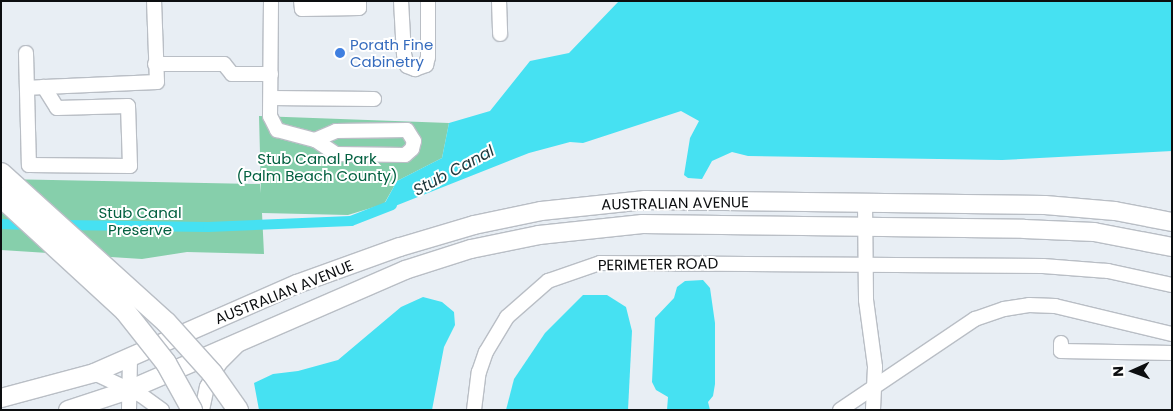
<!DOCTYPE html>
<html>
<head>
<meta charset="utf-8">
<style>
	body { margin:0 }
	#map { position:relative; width:1173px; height:411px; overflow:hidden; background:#e8eef4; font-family:Poppins,sans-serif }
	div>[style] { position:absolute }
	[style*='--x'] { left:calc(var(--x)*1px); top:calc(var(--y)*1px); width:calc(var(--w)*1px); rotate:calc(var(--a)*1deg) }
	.green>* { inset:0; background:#86cfab }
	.water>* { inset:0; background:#46e1f2 }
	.canal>* { height:10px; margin:-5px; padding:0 5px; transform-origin:5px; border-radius:5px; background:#46e1f2 }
	.roads { filter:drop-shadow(1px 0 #b9bec5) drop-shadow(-1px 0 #b9bec5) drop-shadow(0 1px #b9bec5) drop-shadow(0 -1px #b9bec5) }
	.minor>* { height:14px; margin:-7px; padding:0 7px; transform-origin:7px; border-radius:7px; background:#fff }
	.major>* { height:18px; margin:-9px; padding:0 9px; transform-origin:9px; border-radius:9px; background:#fff }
	.bridges { filter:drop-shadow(1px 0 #b9bec5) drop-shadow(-1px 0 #b9bec5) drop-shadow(0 1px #b9bec5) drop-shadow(0 -1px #b9bec5) }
	.highway-bridge>* { height:20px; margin:-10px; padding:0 10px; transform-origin:10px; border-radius:10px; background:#fff }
	.dots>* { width:14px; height:14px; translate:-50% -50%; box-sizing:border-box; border:2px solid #fff; border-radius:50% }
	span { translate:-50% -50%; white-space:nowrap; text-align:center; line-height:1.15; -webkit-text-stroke:4px #fff; paint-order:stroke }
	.shop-label { font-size:15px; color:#366cbe }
	.left { translate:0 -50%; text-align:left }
	.park-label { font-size:15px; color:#036141 }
	.street-label { font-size:15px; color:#0c0e10 }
	.water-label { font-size:16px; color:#20393c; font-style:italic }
	.frame { position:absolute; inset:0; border:2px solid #0c0e10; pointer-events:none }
	.north { position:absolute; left:1108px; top:346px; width:50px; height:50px; -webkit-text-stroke:4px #fff; paint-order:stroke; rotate:268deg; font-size:14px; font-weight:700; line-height:20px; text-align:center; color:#0c0e10 }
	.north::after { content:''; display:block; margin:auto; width:18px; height:22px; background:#0c0e10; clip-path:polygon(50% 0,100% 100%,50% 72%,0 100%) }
</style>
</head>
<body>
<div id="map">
	<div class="green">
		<i style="clip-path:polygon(259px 116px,449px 123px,442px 158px,397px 181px,384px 204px,348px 215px,262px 213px,264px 254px,187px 252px,142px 259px,1px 250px,1px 179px,260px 184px,261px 193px)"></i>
	</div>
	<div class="water">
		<i style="clip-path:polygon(619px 1px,1172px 1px,1172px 151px,1002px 160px,748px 156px,732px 152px,712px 161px,702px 179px,688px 178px,684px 175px,690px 138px,699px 121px,681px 111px,583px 143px,570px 142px,529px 153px,380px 212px,397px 181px,442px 158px,449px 123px,490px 111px,530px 61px,569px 53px)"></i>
		<i style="clip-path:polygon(703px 280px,710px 288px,715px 323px,715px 384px,713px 396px,708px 402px,710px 410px,667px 410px,668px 397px,656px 390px,652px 382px,655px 318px,674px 298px,677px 287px,685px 281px)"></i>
		<i style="clip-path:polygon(583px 295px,607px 295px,626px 307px,632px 331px,628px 410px,506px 410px,514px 379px,545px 333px)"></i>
		<i style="clip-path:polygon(423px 297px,442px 302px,454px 312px,455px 325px,444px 347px,432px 410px,259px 410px,254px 383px,273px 374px,298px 371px,338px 360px,401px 307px)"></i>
	</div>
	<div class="canal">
		<i style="--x:1;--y:224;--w:29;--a:2"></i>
		<i style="--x:62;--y:225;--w:146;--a:0.8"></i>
		<i style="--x:208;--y:227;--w:143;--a:-2.4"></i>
		<i style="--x:351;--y:221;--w:44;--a:-21.3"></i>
	</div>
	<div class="roads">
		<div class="minor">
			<i style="--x:271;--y:1;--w:115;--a:90.5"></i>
			<i style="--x:270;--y:116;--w:16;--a:63"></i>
			<i style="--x:277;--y:130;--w:39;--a:15"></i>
			<i style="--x:315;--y:140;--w:23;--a:-23"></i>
			<i style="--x:336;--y:131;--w:71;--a:-0.8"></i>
			<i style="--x:407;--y:130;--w:13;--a:58"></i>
			<i style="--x:414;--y:141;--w:8;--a:104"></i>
			<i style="--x:412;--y:149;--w:9;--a:139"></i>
			<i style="--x:405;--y:155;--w:69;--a:-179.2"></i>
			<i style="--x:336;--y:154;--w:25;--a:-146"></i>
			<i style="--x:301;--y:1;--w:8;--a:83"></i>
			<i style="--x:302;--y:9;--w:57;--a:-1"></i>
			<i style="--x:359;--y:8;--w:7;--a:-90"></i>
			<i style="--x:401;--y:1;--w:53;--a:86.8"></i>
			<i style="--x:404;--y:54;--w:12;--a:76"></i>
			<i style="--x:407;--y:66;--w:9;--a:21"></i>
			<i style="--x:415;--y:69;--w:12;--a:-20"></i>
			<i style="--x:426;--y:65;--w:8;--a:-76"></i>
			<i style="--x:428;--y:57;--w:56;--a:-90"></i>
			<i style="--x:499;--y:1;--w:33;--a:88"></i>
			<i style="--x:26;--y:53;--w:112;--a:88.5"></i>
			<i style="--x:29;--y:165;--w:101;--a:0.6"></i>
			<i style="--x:130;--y:166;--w:60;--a:-91.9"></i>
			<i style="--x:128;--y:106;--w:71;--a:178.4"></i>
			<i style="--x:57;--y:108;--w:25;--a:-122"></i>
			<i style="--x:44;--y:87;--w:17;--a:177"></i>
			<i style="--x:155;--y:64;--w:69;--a:0"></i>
			<i style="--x:224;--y:64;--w:13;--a:51"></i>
			<i style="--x:232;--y:74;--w:39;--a:0"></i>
			<i style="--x:44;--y:87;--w:113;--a:-2.5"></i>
			<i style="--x:157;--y:82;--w:81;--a:-92.1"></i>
			<i style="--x:271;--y:98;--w:103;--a:0.6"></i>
			<i style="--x:865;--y:203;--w:97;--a:89.4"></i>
			<i style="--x:866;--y:300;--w:68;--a:82.3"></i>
			<i style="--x:875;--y:367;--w:43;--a:92.7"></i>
			<i style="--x:1061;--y:343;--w:8;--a:90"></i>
			<i style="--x:1061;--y:351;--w:111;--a:1"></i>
			<i style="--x:94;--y:373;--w:52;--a:25.1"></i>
			<i style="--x:141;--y:395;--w:26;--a:36"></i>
			<i style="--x:129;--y:410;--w:51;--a:-88.9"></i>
			<i style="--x:202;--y:410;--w:24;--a:-78"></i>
			<i style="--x:207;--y:387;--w:27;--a:-62"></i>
			<i style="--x:220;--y:363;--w:25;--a:-45"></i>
			<i style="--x:474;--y:410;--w:38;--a:-83"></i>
			<i style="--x:479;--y:372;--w:21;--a:-71"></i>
			<i style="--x:486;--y:352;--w:41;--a:-59"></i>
			<i style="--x:507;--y:317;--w:55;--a:-41.3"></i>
			<i style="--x:548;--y:281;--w:55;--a:-19.1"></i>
			<i style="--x:600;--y:263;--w:443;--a:0.4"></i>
			<i style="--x:1043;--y:266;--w:65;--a:4.4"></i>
			<i style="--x:1108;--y:271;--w:66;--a:12.3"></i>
			<i style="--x:840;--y:410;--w:163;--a:-34"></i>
			<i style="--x:975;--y:319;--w:31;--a:-19"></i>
			<i style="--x:1004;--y:309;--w:25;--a:-9"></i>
			<i style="--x:1029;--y:305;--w:26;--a:2"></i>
			<i style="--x:1055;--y:306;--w:120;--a:13.5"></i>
		</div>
		<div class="major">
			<i style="--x:1;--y:398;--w:96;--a:-15"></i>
			<i style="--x:94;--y:373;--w:222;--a:-23.7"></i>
			<i style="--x:297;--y:284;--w:109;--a:-19.8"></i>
			<i style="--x:400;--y:247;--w:77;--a:-16.6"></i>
			<i style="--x:474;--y:225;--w:68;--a:-11.8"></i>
			<i style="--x:541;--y:211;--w:105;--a:-6"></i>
			<i style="--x:645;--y:200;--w:400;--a:0.7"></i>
			<i style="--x:1045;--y:205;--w:70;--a:4.9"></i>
			<i style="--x:1115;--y:211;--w:58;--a:10.9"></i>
			<i style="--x:68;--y:410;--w:64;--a:-18.2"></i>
			<i style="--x:129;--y:390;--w:301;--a:-23.5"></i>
			<i style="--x:405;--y:270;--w:69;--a:-17.7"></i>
			<i style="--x:471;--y:249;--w:69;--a:-11.6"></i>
			<i style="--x:539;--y:235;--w:104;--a:-6.1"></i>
			<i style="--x:642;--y:224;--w:382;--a:0.7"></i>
			<i style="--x:1024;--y:229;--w:70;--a:2.5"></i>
			<i style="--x:1094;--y:232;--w:79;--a:10.9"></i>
		</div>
	</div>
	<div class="bridges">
		<div class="highway-bridge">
			<i style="--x:1;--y:173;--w:222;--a:42.1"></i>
			<i style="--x:166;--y:322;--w:69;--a:48"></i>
			<i style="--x:212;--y:373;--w:45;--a:54.9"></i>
			<i style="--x:1;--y:197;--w:168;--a:42.6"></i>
			<i style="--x:125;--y:311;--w:66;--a:51.7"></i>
			<i style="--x:166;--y:363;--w:54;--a:61"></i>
		</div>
	</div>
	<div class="dots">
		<i style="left:340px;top:53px;background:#3f7fe0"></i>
	</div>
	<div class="shop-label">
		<span class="left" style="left:350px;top:53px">Porath Fine<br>Cabinetry</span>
	</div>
	<div class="park-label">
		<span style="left:317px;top:167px">Stub Canal Park<br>(Palm Beach County)</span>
		<span style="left:140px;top:221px">Stub Canal<br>Preserve</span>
	</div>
	<div class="street-label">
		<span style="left:675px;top:203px;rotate:-1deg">AUSTRALIAN AVENUE</span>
		<span style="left:658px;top:264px;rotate:-1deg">PERIMETER ROAD</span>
		<span style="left:284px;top:292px;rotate:-22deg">AUSTRALIAN AVENUE</span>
	</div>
	<div class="water-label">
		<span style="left:454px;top:171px;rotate:-28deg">Stub Canal</span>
	</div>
	<div class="frame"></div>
	<div class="north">N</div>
</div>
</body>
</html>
